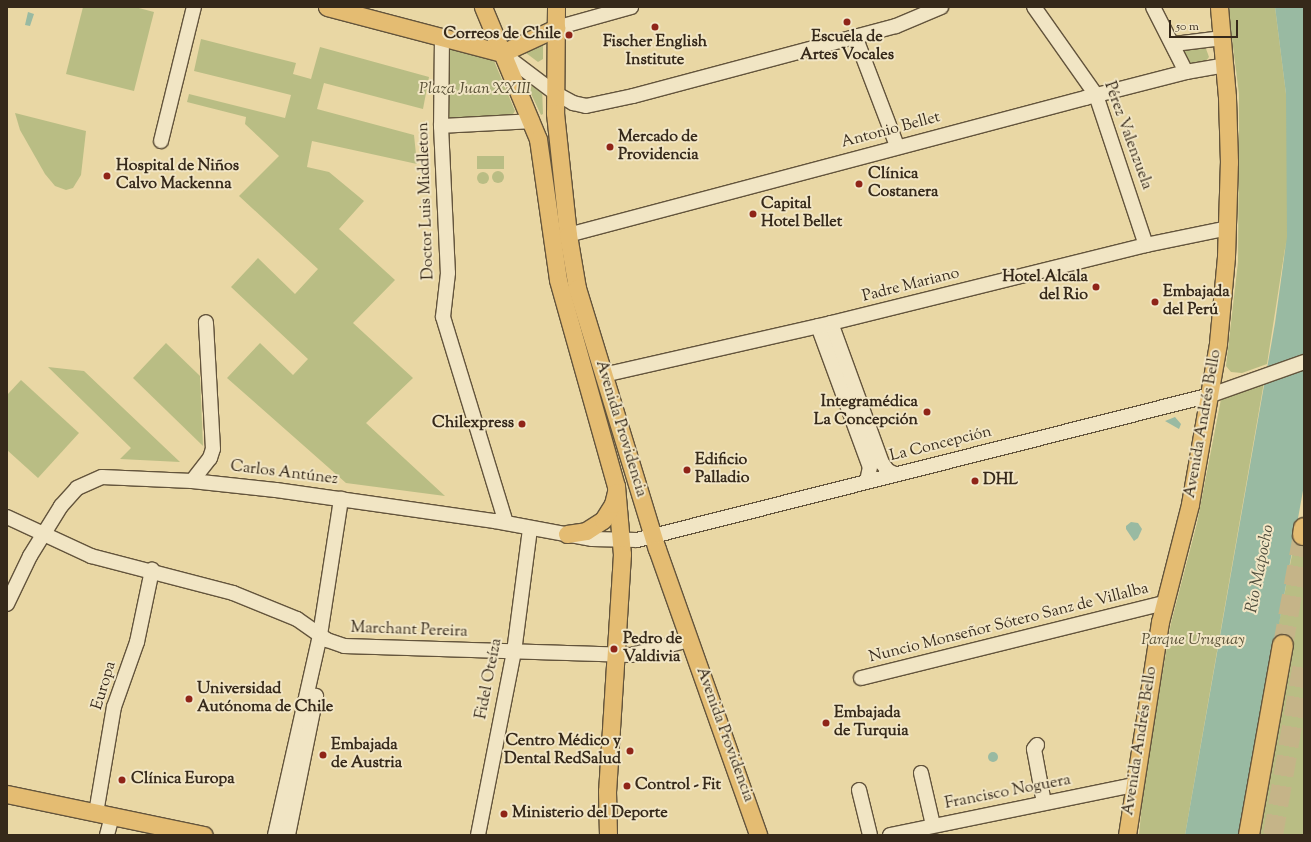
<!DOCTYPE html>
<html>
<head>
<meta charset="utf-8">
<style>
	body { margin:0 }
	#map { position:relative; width:1311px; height:842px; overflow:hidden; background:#e9d7a4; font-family:"Sorts Mill Goudy",serif }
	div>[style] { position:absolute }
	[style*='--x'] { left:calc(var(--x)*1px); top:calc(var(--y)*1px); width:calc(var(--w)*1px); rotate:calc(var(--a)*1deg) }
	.green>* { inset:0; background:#b9bd84; transform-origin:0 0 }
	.round { border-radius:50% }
	.water>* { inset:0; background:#99baa2 }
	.highway-tunnel>* { height:20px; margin-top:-10px; transform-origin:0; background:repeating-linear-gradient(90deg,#c5b488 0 20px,transparent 0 30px) }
	.roads { filter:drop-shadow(1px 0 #63543c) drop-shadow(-1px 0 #63543c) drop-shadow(0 1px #63543c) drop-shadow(0 -1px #63543c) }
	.minor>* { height:14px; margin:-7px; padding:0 7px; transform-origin:7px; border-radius:7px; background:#f1e5c4 }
	.major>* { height:17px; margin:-8.5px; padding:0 8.5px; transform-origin:8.5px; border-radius:8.5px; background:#e4bc72 }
	.highway>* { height:20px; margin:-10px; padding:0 10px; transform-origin:10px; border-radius:10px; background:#e4bc72 }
	.dots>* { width:11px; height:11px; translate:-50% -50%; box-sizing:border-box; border:2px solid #f1e5c4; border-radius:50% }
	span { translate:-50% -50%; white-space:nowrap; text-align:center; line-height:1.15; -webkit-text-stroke:4px #f1e5c4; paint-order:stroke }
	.poi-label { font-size:16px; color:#36291a; font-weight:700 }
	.right { translate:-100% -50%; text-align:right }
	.left { translate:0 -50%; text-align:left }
	.park-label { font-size:16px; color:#574e34; font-style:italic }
	.street-label { font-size:16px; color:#36291a }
	.water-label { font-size:17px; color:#4f4d3c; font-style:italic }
	.frame { position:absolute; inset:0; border:8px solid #36291a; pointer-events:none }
	.scale { position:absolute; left:1169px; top:20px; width:69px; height:18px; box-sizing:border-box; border:2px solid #36291a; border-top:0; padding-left:5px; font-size:12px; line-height:14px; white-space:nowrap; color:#36291a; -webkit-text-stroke:3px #f1e5c4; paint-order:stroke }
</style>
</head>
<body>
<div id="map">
	<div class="green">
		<i style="clip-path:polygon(83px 7px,135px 7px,154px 12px,134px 91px,66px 74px)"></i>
		<i style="clip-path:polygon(1228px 7px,1275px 7px,1286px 94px,1304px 7px,1304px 472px,1187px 835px,1272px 363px,1286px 242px,1267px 364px,1242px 373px,1231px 372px,1226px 366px,1238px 262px,1239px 125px,1239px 94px)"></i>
		<i style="clip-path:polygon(201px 39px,296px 63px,293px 74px,311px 79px,320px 47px,429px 77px,423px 109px,324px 83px,317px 109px,414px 135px,417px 164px,312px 141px,307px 167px,329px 172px,364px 201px,339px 229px,395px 280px,353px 323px,413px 378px,366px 423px,445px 496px,346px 483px,227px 378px,260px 343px,293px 375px,308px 359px,231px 287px,258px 258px,295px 294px,318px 269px,239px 196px,279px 156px,245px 124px,246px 117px,187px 102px,189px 94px,285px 118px,291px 95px,194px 71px)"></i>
		<i style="clip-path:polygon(451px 43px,492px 56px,515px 111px,511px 117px,451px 119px,446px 117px,446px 50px)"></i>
		<i style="clip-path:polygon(543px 43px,543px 59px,538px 62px,526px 53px,525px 49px)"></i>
		<i style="clip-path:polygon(1205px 46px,1209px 57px,1206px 61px,1193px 65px,1187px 63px,1182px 48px)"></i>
		<i style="clip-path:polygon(528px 81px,542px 87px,543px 114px,541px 115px,526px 83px)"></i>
		<i style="clip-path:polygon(15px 113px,86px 131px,81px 175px,73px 188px,66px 190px,55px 186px,45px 174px,20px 130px)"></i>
		<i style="left:504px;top:156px;width:13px;height:27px;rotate:90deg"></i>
		<i class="round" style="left:492px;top:171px;width:12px;height:12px"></i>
		<i class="round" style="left:477px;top:172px;width:12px;height:12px"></i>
		<i style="clip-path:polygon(166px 343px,200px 376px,203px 446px,133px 378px)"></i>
		<i style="clip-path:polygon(48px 367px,84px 371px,180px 462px,120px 459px,131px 448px)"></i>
		<i style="clip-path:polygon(21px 380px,79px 433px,38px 478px,7px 450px,7px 395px)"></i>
		<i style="clip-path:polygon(1264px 382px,1185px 835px,1139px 835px,1144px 782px,1171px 623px,1197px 523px,1221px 399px,1223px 396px)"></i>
		<i style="clip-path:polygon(1296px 534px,1304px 535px,1304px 835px,1260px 835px,1292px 648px,1275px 643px)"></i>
	</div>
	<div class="water">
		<i style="clip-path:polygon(1275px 7px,1304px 7px,1304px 485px,1241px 835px,1185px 835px,1275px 323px,1287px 237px,1286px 94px)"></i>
		<i style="clip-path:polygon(28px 12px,34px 14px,30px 26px,25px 25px)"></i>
		<i style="clip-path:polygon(1175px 417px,1181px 424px,1179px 429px,1165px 421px)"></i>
		<i style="clip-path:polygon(1131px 522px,1138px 523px,1142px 529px,1138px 538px,1134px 541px,1126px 529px,1126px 526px)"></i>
		<i class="round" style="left:988px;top:752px;width:10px;height:10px"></i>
	</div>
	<div class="highway-tunnel">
		<i style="--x:1283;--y:645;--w:112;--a:-79.7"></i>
		<i style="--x:1273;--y:835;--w:180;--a:-80.1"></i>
	</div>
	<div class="roads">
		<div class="minor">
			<i style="--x:1034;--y:7;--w:108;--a:54.8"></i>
			<i style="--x:1096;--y:95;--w:158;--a:71.6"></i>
			<i style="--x:1153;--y:7;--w:73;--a:63.1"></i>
			<i style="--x:556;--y:28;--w:78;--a:-15.6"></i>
			<i style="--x:442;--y:36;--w:90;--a:90.6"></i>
			<i style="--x:441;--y:126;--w:147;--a:87.3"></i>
			<i style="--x:448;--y:273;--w:44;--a:96.5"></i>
			<i style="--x:443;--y:317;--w:215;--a:73"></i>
			<i style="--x:855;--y:36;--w:118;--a:69.1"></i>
			<i style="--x:1174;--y:44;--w:49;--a:-7"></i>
			<i style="--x:502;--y:53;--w:66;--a:37"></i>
			<i style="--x:555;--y:93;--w:21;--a:29"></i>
			<i style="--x:573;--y:103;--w:13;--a:13"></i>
			<i style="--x:586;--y:106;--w:48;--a:-12"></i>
			<i style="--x:633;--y:96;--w:272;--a:-14.9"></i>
			<i style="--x:896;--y:26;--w:49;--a:-22.9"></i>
			<i style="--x:441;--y:126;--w:91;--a:-3.1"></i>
			<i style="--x:161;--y:141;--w:138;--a:-76.2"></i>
			<i style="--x:568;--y:235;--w:535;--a:-14.84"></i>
			<i style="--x:1085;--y:98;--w:104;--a:-14.4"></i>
			<i style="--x:1186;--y:72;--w:40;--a:-10"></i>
			<i style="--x:831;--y:323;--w:149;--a:70"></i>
			<i style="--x:882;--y:463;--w:10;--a:53"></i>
			<i style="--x:888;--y:471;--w:8;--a:23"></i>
			<i style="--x:818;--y:326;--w:150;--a:69.8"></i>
			<i style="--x:870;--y:467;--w:14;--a:102"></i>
			<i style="--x:603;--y:375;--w:234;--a:-12.8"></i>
			<i style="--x:831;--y:323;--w:325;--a:-13.9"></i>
			<i style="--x:1146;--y:245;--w:84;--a:-11.7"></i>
			<i style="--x:192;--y:481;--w:29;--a:-52"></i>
			<i style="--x:210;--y:458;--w:9;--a:-72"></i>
			<i style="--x:213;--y:449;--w:127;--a:-93.2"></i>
			<i style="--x:7;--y:517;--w:93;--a:24.9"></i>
			<i style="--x:91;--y:556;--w:147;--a:14.6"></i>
			<i style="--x:233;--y:593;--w:69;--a:22.1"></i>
			<i style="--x:297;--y:619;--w:37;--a:35"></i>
			<i style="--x:327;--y:640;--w:18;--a:19"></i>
			<i style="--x:344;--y:646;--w:287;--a:1.8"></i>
			<i style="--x:631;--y:655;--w:60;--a:-14.5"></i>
			<i style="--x:7;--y:604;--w:53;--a:-64.4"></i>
			<i style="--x:30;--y:556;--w:59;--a:-58.2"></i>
			<i style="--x:61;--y:506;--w:24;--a:-48"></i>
			<i style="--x:77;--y:488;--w:27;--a:-24"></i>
			<i style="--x:102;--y:477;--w:90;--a:2.5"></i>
			<i style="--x:192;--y:481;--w:84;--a:6.1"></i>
			<i style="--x:276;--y:490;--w:221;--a:8.1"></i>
			<i style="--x:495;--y:521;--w:99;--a:10.5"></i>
			<i style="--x:592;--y:539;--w:45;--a:1.3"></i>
			<i style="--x:637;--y:540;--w:592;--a:-14.18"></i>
			<i style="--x:1211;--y:395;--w:99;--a:-19.5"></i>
			<i style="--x:861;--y:678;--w:312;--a:-13.9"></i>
			<i style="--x:1037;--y:745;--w:5;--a:127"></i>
			<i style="--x:1034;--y:749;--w:55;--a:79.5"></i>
			<i style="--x:921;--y:773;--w:53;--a:77"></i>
			<i style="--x:859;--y:790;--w:46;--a:76.3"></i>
			<i style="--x:96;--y:813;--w:108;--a:-80.4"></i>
			<i style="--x:114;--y:707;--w:69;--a:-70.5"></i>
			<i style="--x:137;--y:642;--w:74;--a:-78.2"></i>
			<i style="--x:107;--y:835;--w:20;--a:-75"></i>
			<i style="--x:275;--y:835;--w:205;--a:-77.3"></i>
			<i style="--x:320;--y:635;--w:138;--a:-81.2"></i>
			<i style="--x:288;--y:835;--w:142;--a:-78.6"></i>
			<i style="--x:478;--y:835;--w:187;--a:-78.9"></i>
			<i style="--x:514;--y:652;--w:125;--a:-82.6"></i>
			<i style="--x:890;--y:835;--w:248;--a:-11.6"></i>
		</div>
		<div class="major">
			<i style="--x:327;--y:7;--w:181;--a:14.7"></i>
			<i style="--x:502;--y:53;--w:60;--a:-24.8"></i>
			<i style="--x:483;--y:7;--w:143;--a:67.4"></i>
			<i style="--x:538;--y:139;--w:142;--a:81.9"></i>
			<i style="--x:558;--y:280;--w:214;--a:74.3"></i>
			<i style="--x:616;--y:486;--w:68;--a:85"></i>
			<i style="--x:622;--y:554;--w:237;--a:93.6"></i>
			<i style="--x:607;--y:791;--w:44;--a:88.7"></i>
			<i style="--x:556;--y:7;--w:106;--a:90.5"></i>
			<i style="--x:555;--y:113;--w:123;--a:83.9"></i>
			<i style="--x:568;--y:235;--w:54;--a:80.4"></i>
			<i style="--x:577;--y:288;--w:273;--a:73"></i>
			<i style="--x:657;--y:549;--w:303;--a:70.5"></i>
			<i style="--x:567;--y:534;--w:19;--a:-9"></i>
			<i style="--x:586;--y:531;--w:20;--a:-33"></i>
			<i style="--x:603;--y:520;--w:19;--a:-58"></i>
			<i style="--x:613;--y:504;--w:12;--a:-76"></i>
			<i style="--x:7;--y:794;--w:201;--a:11.8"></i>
			<i style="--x:1127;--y:835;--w:216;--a:-81.2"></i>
			<i style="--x:1160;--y:622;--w:122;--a:-75.7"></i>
			<i style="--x:1190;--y:504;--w:163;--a:-80.1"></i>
			<i style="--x:1218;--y:343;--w:87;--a:-84.7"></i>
			<i style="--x:1226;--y:256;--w:94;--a:-88.2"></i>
			<i style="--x:1229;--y:162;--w:65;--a:-91.8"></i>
			<i style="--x:1227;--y:97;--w:90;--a:-95.1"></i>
		</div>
		<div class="highway">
			<i style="--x:1303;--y:535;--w:7;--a:-82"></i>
			<i style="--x:1249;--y:835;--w:193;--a:-79.9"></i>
		</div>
	</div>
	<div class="dots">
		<i style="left:847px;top:22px;background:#8f2418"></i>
		<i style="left:655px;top:27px;background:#8f2418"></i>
		<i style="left:569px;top:35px;background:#8f2418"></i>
		<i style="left:610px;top:147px;background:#8f2418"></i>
		<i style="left:107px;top:176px;background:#8f2418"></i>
		<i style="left:859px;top:184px;background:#8f2418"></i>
		<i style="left:753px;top:214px;background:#8f2418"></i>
		<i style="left:1096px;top:287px;background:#8f2418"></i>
		<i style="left:1155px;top:302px;background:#8f2418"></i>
		<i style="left:927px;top:412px;background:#8f2418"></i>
		<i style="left:522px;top:424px;background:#8f2418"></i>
		<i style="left:687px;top:470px;background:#8f2418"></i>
		<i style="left:975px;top:481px;background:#8f2418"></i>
		<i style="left:614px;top:649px;background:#8f2418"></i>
		<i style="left:189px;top:699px;background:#8f2418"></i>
		<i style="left:826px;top:723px;background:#8f2418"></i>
		<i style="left:630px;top:751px;background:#8f2418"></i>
		<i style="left:323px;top:755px;background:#8f2418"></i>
		<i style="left:122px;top:780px;background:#8f2418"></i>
		<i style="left:627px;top:786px;background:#8f2418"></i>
		<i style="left:504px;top:814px;background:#8f2418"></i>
	</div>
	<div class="poi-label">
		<span class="right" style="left:561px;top:35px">Correos de Chile</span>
		<span style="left:847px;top:47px">Escuela de<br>Artes Vocales</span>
		<span style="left:655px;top:52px">Fischer English<br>Institute</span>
		<span class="left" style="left:618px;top:147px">Mercado de<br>Providencia</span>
		<span class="left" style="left:116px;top:176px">Hospital de Niños<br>Calvo Mackenna</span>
		<span class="left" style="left:868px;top:184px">Clínica<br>Costanera</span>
		<span class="left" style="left:761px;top:214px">Capital<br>Hotel Bellet</span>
		<span class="right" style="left:1088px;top:287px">Hotel Alcala<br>del Rio</span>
		<span class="left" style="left:1163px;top:302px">Embajada<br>del Perú</span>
		<span class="right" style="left:918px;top:412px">Integramédica<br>La Concepción</span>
		<span class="right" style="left:514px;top:424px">Chilexpress</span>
		<span class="left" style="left:695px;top:470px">Edificio<br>Palladio</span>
		<span class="left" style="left:983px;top:481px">DHL</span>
		<span class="left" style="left:623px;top:649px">Pedro de<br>Valdivia</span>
		<span class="left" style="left:197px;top:699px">Universidad<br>Autónoma de Chile</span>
		<span class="left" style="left:834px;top:723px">Embajada<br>de Turquia</span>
		<span class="right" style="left:621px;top:751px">Centro Médico y<br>Dental RedSalud</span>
		<span class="left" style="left:331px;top:755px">Embajada<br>de Austria</span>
		<span class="left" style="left:131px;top:780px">Clínica Europa</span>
		<span class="left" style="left:635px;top:786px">Control - Fit</span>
		<span class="left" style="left:512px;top:814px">Ministerio del Deporte</span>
	</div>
	<div class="park-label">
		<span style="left:475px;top:90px">Plaza Juan XXIII</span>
		<span style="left:1193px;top:641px">Parque Uruguay</span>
	</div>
	<div class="street-label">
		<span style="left:891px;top:131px;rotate:-15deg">Antonio Bellet</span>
		<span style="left:1127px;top:136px;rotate:70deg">Pérez Valenzuela</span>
		<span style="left:427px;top:201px;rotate:-92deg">Doctor Luis Middleton</span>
		<span style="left:911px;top:286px;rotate:-14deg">Padre Mariano</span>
		<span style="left:1204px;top:424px;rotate:-80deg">Avenida Andrés Bello</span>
		<span style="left:620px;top:429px;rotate:73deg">Avenida Providencia</span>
		<span style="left:941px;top:445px;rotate:-14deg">La Concepción</span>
		<span style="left:284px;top:474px;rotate:7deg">Carlos Antúnez</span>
		<span style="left:1009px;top:624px;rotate:-14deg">Nuncio Monseñor Sótero Sanz de Villalba</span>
		<span style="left:409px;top:631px;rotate:2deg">Marchant Pereira</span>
		<span style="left:490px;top:679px;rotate:-79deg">Fidel Oteíza</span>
		<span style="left:105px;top:686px;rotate:-73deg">Europa</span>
		<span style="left:724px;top:735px;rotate:70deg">Avenida Providencia</span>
		<span style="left:1141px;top:741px;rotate:-81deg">Avenida Andrés Bello</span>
		<span style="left:1008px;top:793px;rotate:-11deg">Francisco Noguera</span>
	</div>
	<div class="water-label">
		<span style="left:1261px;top:569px;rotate:-79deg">Río Mapocho</span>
	</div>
	<div class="frame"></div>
	<div class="scale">50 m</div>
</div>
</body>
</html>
